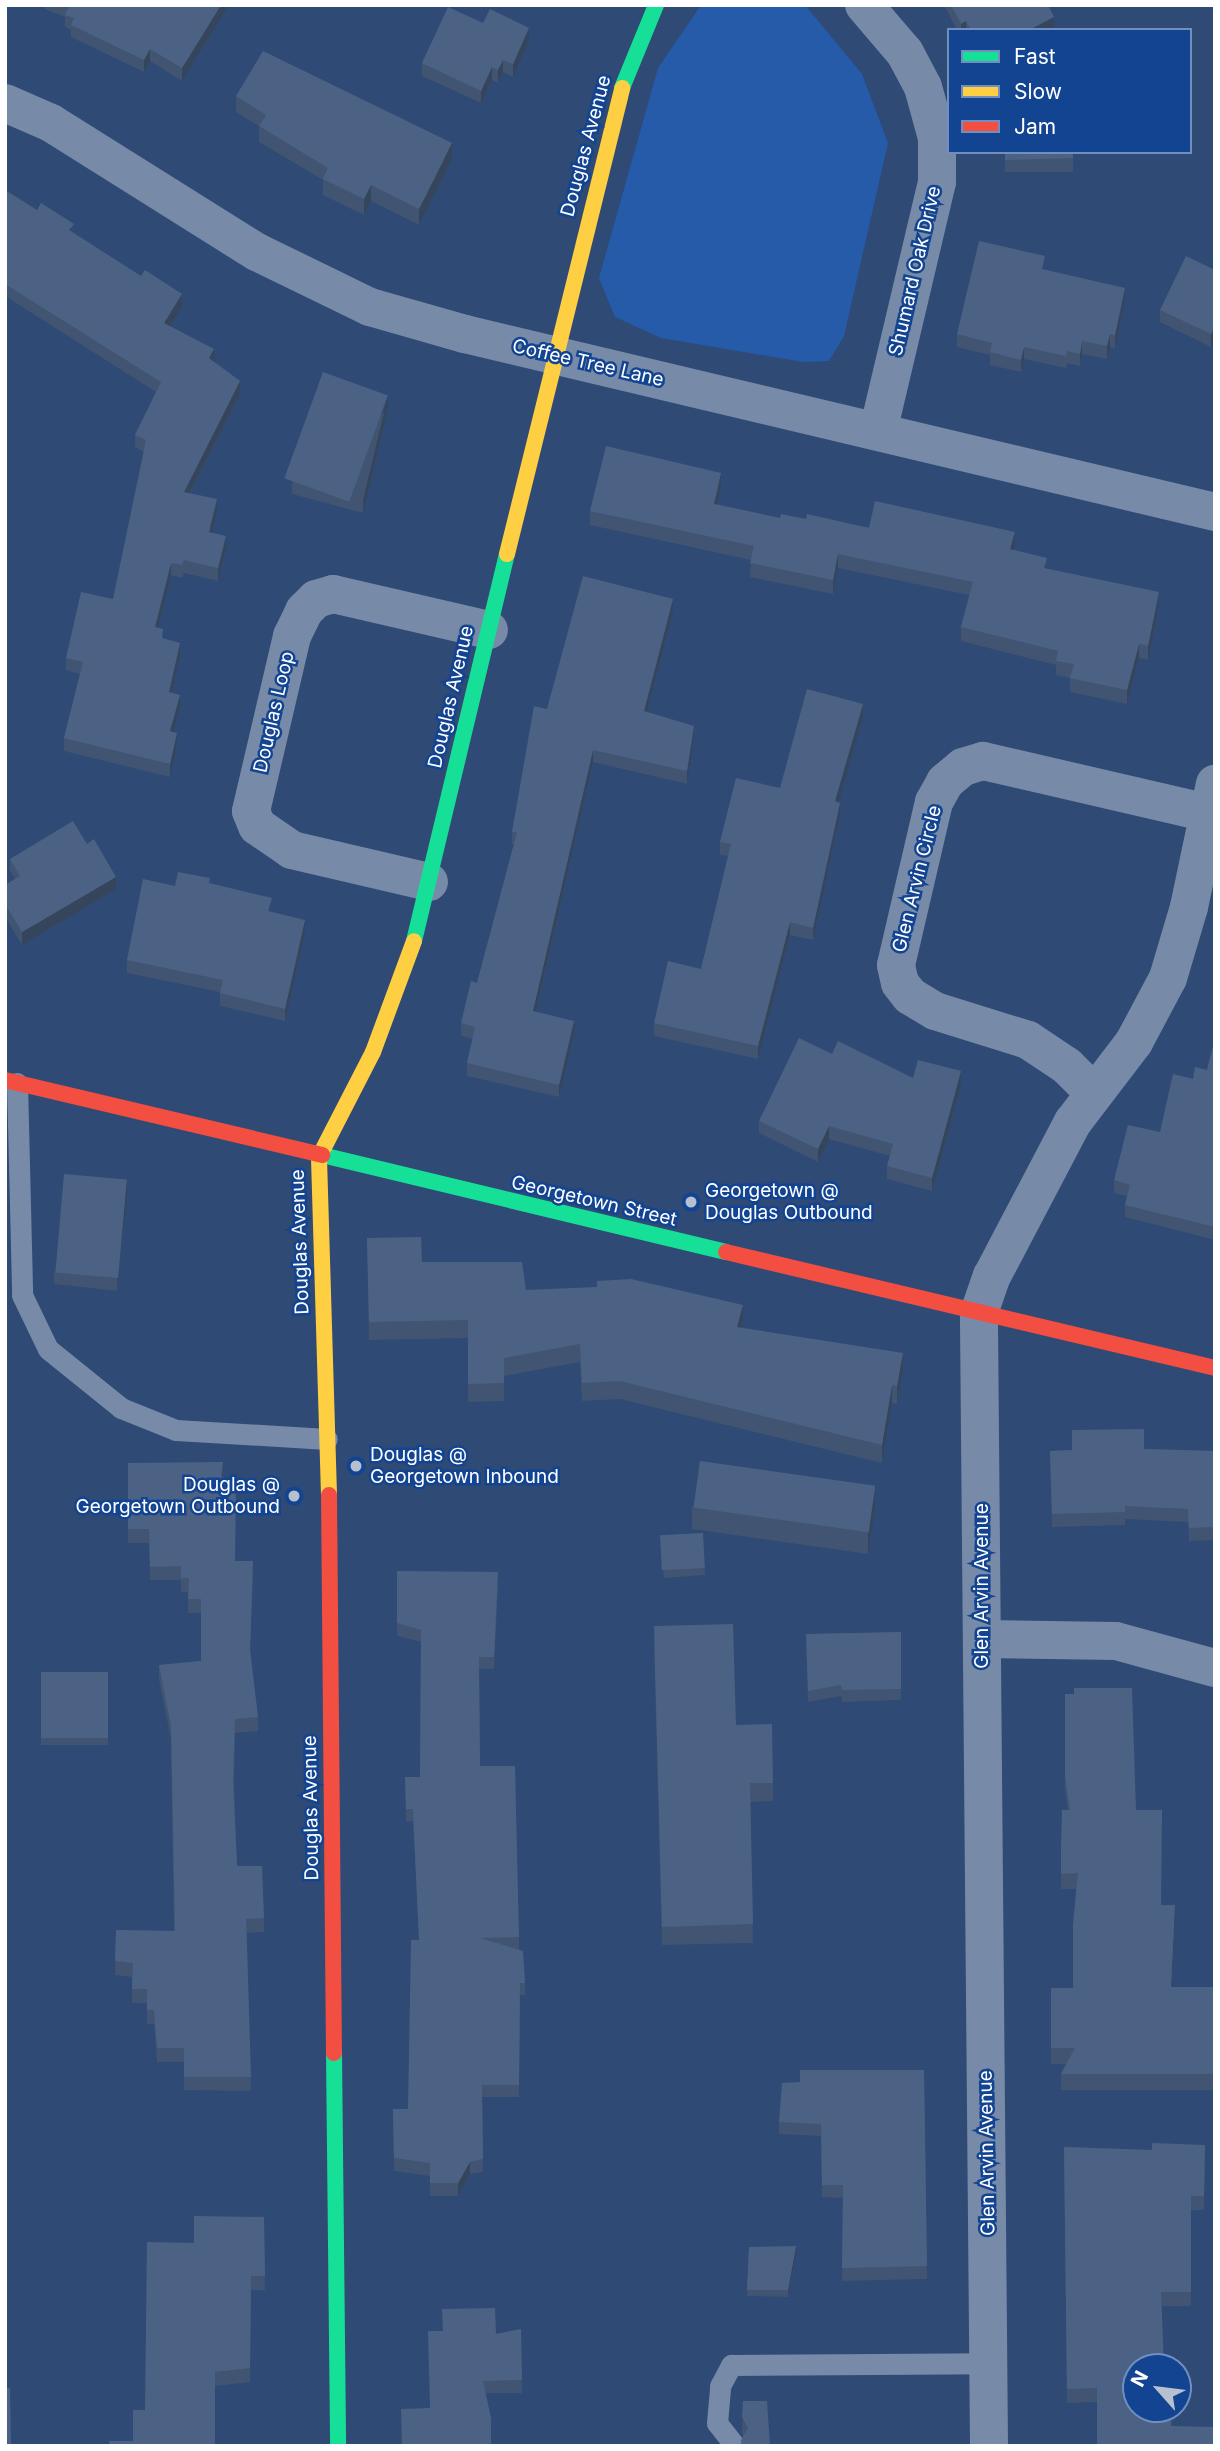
<!DOCTYPE html>
<html>
<head>
<meta charset="utf-8">
<style>
	body { margin:0 }
	#map { position:relative; width:1220px; height:2451px; overflow:hidden; background:#2f4a75; font-family:Inter,sans-serif }
	div>[style] { position:absolute }
	[style*='--x'] { left:calc(var(--x)*1px); top:calc(var(--y)*1px); width:calc(var(--w)*1px); rotate:calc(var(--a)*1deg) }
	.green>* { inset:0; background:#255ba9 }
	.lane>* { height:21px; margin:-10.5px; padding:0 10.5px; transform-origin:10.5px; border-radius:10.5px; background:#778ba8 }
	.street>* { height:38px; margin:-19px; padding:0 19px; transform-origin:19px; border-radius:19px; background:#778ba8 }
	.fast>* { height:16px; margin:-8px; padding:0 8px; transform-origin:8px; border-radius:8px; background:#16e098 }
	.slow>* { height:16px; margin:-8px; padding:0 8px; transform-origin:8px; border-radius:8px; background:#ffcf43 }
	.jam>* { height:16px; margin:-8px; padding:0 8px; transform-origin:8px; border-radius:8px; background:#f24e42 }
	.wall>* { inset:0; background:#415472; transform-origin:0 0 }
	.shaded-wall>* { inset:0; background:#35455c }
	.building>* { inset:0; background:#4c6284; transform-origin:0 0 }
	.dots>* { width:19px; height:19px; translate:-50% -50%; box-sizing:border-box; border:4px solid #124492; border-radius:50% }
	span { translate:-50% -50%; white-space:nowrap; text-align:center; line-height:1.15; -webkit-text-stroke:5px #124492; paint-order:stroke }
	.street-label { font-size:19px; color:#fff }
	.poi-label { font-size:19px; color:#fff }
	.left { translate:0 -50%; text-align:left }
	.right { translate:-100% -50%; text-align:right }
	.frame { position:absolute; inset:0; border:7px solid #fff; pointer-events:none }
	.legend { position:absolute; left:947px; top:28px; width:245px; height:126px; box-sizing:border-box; background:#124492; border:2px solid #718fbe; margin:0; padding:9px 12px; list-style:none; font-size:21px; color:#fff }
	.legend li { display:flex; align-items:center; gap:14px; height:35px }
	.legend b { width:35px; border:2px solid #718fbe }
	.north { position:absolute; left:1122px; top:2353px; width:70px; height:70px; box-sizing:border-box; background:#124492; border:2px solid #718fbe; border-radius:50%; rotate:298deg; font-size:19px; font-weight:700; line-height:28px; text-align:center; color:#fff }
	.north::after { content:''; display:block; margin:auto; width:24px; height:32px; background:#b6c0cf; clip-path:polygon(50% 0,100% 100%,50% 72%,0 100%) }
</style>
</head>
<body>
<div id="map">
	<div class="green">
		<i style="clip-path:polygon(701px 5px,805px 5px,862px 74px,888px 143px,844px 336px,829px 361px,803px 362px,661px 338px,615px 317px,599px 278px,658px 68px)"></i>
	</div>
	<div class="lane">
		<i style="--x:17;--y:1083;--w:212;--a:88.6"></i>
		<i style="--x:22;--y:1295;--w:60;--a:64.3"></i>
		<i style="--x:48;--y:1349;--w:94;--a:38.9"></i>
		<i style="--x:121;--y:1408;--w:59;--a:21.8"></i>
		<i style="--x:176;--y:1430;--w:151;--a:3.4"></i>
		<i style="--x:735;--y:2446;--w:29;--a:-128"></i>
		<i style="--x:717;--y:2423;--w:37;--a:-85"></i>
		<i style="--x:720;--y:2386;--w:24;--a:-62"></i>
		<i style="--x:731;--y:2365;--w:257;--a:-0.4"></i>
	</div>
	<div class="street">
		<i style="--x:864;--y:5;--w:63;--a:49.5"></i>
		<i style="--x:905;--y:53;--w:38;--a:62"></i>
		<i style="--x:923;--y:87;--w:53;--a:74.6"></i>
		<i style="--x:937;--y:138;--w:44;--a:90"></i>
		<i style="--x:937;--y:182;--w:256;--a:103.3"></i>
		<i style="--x:5;--y:103;--w:50;--a:23.5"></i>
		<i style="--x:51;--y:123;--w:243;--a:32.1"></i>
		<i style="--x:257;--y:252;--w:126;--a:26"></i>
		<i style="--x:370;--y:307;--w:99;--a:15.9"></i>
		<i style="--x:465;--y:334;--w:771;--a:13.35"></i>
		<i style="--x:429;--y:882;--w:141;--a:-166.9"></i>
		<i style="--x:292;--y:850;--w:42;--a:-145.6"></i>
		<i style="--x:257;--y:826;--w:16;--a:-112"></i>
		<i style="--x:251;--y:811;--w:180;--a:-76.8"></i>
		<i style="--x:292;--y:636;--w:28;--a:-64"></i>
		<i style="--x:304;--y:611;--w:17;--a:-45"></i>
		<i style="--x:316;--y:599;--w:18;--a:-16"></i>
		<i style="--x:333;--y:594;--w:160;--a:13"></i>
		<i style="--x:1094;--y:1093;--w:38;--a:-135"></i>
		<i style="--x:1067;--y:1066;--w:47;--a:-146.3"></i>
		<i style="--x:1028;--y:1040;--w:97;--a:-162.7"></i>
		<i style="--x:935;--y:1011;--w:29;--a:-149"></i>
		<i style="--x:910;--y:996;--w:16;--a:-128"></i>
		<i style="--x:900;--y:983;--w:18;--a:-103"></i>
		<i style="--x:896;--y:965;--w:167;--a:-76.9"></i>
		<i style="--x:934;--y:802;--w:23;--a:-61"></i>
		<i style="--x:945;--y:782;--w:23;--a:-40"></i>
		<i style="--x:963;--y:767;--w:21;--a:-17"></i>
		<i style="--x:983;--y:761;--w:231;--a:13"></i>
		<i style="--x:982;--y:1639;--w:134;--a:0.9"></i>
		<i style="--x:1116;--y:1641;--w:103;--a:15.3"></i>
		<i style="--x:989;--y:2446;--w:1133;--a:-90.51"></i>
		<i style="--x:979;--y:1313;--w:39;--a:-71"></i>
		<i style="--x:992;--y:1276;--w:174;--a:-62.3"></i>
		<i style="--x:1073;--y:1122;--w:101;--a:-52.7"></i>
		<i style="--x:1134;--y:1042;--w:72;--a:-62"></i>
		<i style="--x:1168;--y:978;--w:74;--a:-73.5"></i>
		<i style="--x:1189;--y:907;--w:126;--a:-78.1"></i>
	</div>
	<div class="fast">
		<i style="--x:622;--y:88;--w:90;--a:-67.7"></i>
		<i style="--x:414;--y:941;--w:398;--a:-76.5"></i>
		<i style="--x:322;--y:1155;--w:415;--a:13.5"></i>
		<i style="--x:334;--y:2053;--w:393;--a:89.4"></i>
	</div>
	<div class="slow">
		<i style="--x:507;--y:554;--w:480;--a:-76.1"></i>
		<i style="--x:329;--y:1495;--w:338;--a:-91.7"></i>
		<i style="--x:319;--y:1157;--w:118;--a:-62.8"></i>
		<i style="--x:373;--y:1052;--w:118;--a:-69.7"></i>
	</div>
	<div class="jam">
		<i style="--x:5;--y:1080;--w:326;--a:13.3"></i>
		<i style="--x:726;--y:1252;--w:503;--a:13.34"></i>
		<i style="--x:329;--y:1495;--w:558;--a:89.49"></i>
	</div>
	<div class="wall">
		<i style="clip-path:polygon(45px 5px,229px 5px,182px 81px,150px 61px,144px 72px,71px 37px,71px 30px,65px 27px,65px 17px,45px 9px)"></i>
		<i style="clip-path:polygon(944px 5px,1048px 5px,1054px 29px,957px 30px)"></i>
		<i style="clip-path:polygon(483px 23px,529px 40px,513px 77px,503px 72px,498px 83px,492px 80px,481px 103px,422px 76px,422px 63px)"></i>
		<i style="clip-path:polygon(236px 96px,452px 159px,419px 225px,371px 201px,364px 215px,323px 195px,323px 180px,259px 142px,259px 126px,236px 112px)"></i>
		<i style="left:1005px;top:152px;width:68px;height:20px"></i>
		<i style="clip-path:polygon(5px 190px,74px 233px,182px 307px,170px 326px,213px 362px,240px 394px,190px 493px,217px 512px,212px 533px,226px 549px,218px 581px,184px 573px,182px 578px,171px 575px,158px 628px,163px 639px,180px 656px,172px 693px,180px 707px,173px 732px,177px 745px,170px 777px,64px 751px,64px 738px,80px 674px,66px 670px,66px 658px,113px 599px,144px 452px,135px 447px,135px 435px,156px 392px,5px 296px)"></i>
		<i style="clip-path:polygon(1045px 270px,1125px 300px,1115px 348px,1110px 347px,1107px 359px,1082px 354px,1080px 366px,1067px 363px,1066px 368px,1024px 359px,1021px 372px,990px 365px,990px 355px,957px 347px,957px 334px)"></i>
		<i style="clip-path:polygon(1215px 270px,1211px 347px,1160px 322px,1160px 310px)"></i>
		<i style="clip-path:polygon(388px 409px,363px 513px,292px 494px,292px 481px)"></i>
		<i style="clip-path:polygon(721px 487px,717px 504px,780px 518px,806px 519px,1015px 546px,1014px 550px,1047px 569px,1159px 606px,1148px 660px,1139px 658px,1127px 704px,1070px 692px,1070px 678px,1056px 675px,1056px 665px,961px 641px,961px 627px,969px 595px,838px 568px,833px 594px,750px 577px,751px 560px,590px 525px,590px 511px)"></i>
		<i style="clip-path:polygon(673px 612px,647px 712px,694px 738px,687px 784px,593px 762px,536px 1012px,574px 1034px,559px 1097px,467px 1076px,467px 1063px,473px 1039px,461px 1036px,461px 1023px,477px 983px,514px 844px,512px 844px,512px 832px,547px 709px)"></i>
		<i style="clip-path:polygon(863px 717px,838px 802px,840px 815px,813px 940px,790px 935px,758px 1059px,654px 1036px,654px 1023px,701px 969px,728px 856px,720px 855px,720px 842px,780px 788px)"></i>
		<i style="clip-path:polygon(10px 859px,116px 889px,22px 945px,5px 917px,5px 885px,15px 879px,10px 871px)"></i>
		<i style="clip-path:polygon(210px 883px,271px 912px,305px 932px,285px 1021px,220px 1006px,220px 992px,127px 973px,127px 960px,175px 886px)"></i>
		<i style="clip-path:polygon(1215px 1038px,1215px 1240px,1125px 1217px,1125px 1205px,1127px 1196px,1114px 1193px,1114px 1180px,1160px 1132px,1193px 1079px,1207px 1070px)"></i>
		<i style="clip-path:polygon(832px 1054px,913px 1078px,961px 1084px,932px 1191px,887px 1179px,887px 1166px,890px 1156px,829px 1139px,818px 1162px,759px 1133px,759px 1121px)"></i>
		<i style="clip-path:polygon(127px 1193px,117px 1291px,54px 1284px,54px 1272px)"></i>
		<i style="clip-path:polygon(367px 1238px,422px 1262px,526px 1290px,743px 1323px,742px 1328px,903px 1371px,897px 1404px,892px 1403px,882px 1463px,620px 1399px,582px 1401px,580px 1362px,504px 1376px,504px 1401px,468px 1402px,468px 1338px,369px 1340px)"></i>
		<i style="clip-path:polygon(1144px 1449px,1215px 1451px,1215px 1540px,1189px 1541px,1188px 1522px,1125px 1519px,1125px 1525px,1052px 1527px,1050px 1451px)"></i>
		<i style="clip-path:polygon(128px 1463px,223px 1476px,222px 1487px,235px 1561px,253px 1575px,250px 1653px,258px 1717px,258px 1731px,235px 1733px,234px 1785px,237px 1866px,264px 1918px,264px 1932px,247px 1933px,251px 2091px,184px 2090px,184px 2062px,157px 2062px,154px 2024px,147px 2024px,147px 2003px,132px 2003px,132px 1977px,115px 1975px,116px 1930px,174px 1931px,171px 1739px,159px 1679px,159px 1665px,201px 1661px,201px 1613px,188px 1613px,188px 1592px,181px 1592px,181px 1580px,150px 1580px,149px 1543px,128px 1543px)"></i>
		<i style="clip-path:polygon(692px 1507px,875px 1509px,868px 1554px,692px 1529px)"></i>
		<i style="clip-path:polygon(660px 1536px,705px 1568px,705px 1575px,664px 1578px)"></i>
		<i style="clip-path:polygon(397px 1571px,498px 1585px,494px 1669px,479px 1669px,480px 1766px,519px 1937px,519px 1950px,525px 1983px,525px 1995px,520px 1995px,519px 2097px,482px 2097px,483px 2172px,470px 2174px,458px 2196px,430px 2196px,430px 2176px,394px 2171px,393px 2109px,408px 2109px,419px 1940px,413px 1821px,406px 1822px,405px 1777px,420px 1777px,421px 1642px,397px 1636px)"></i>
		<i style="clip-path:polygon(901px 1632px,901px 1700px,842px 1702px,841px 1696px,808px 1702px,806px 1634px)"></i>
		<i style="clip-path:polygon(654px 1644px,736px 1725px,773px 1783px,773px 1801px,750px 1802px,753px 1943px,662px 1945px)"></i>
		<i style="left:41px;top:1672px;width:67px;height:73px"></i>
		<i style="clip-path:polygon(1065px 1694px,1136px 1810px,1161px 1905px,1175px 1921px,1172px 1987px,1215px 1987px,1215px 2090px,1061px 2090px,1061px 2074px,1066px 2064px,1051px 2064px,1051px 1988px,1073px 1988px,1076px 1889px,1061px 1889px,1061px 1849px,1068px 1810px,1065px 1791px)"></i>
		<i style="clip-path:polygon(924px 2070px,927px 2279px,842px 2281px,843px 2198px,822px 2197px,821px 2136px,779px 2134px,779px 2122px,800px 2082px)"></i>
		<i style="clip-path:polygon(1205px 2145px,1204px 2210px,1191px 2210px,1191px 2306px,1162px 2306px,1136px 2367px,1172px 2426px,1215px 2446px,1097px 2402px,1067px 2403px,1064px 2147px,1152px 2150px)"></i>
		<i style="clip-path:polygon(264px 2217px,265px 2290px,251px 2290px,250px 2382px,215px 2386px,215px 2446px,133px 2441px,145px 2410px,194px 2243px)"></i>
		<i style="clip-path:polygon(749px 2247px,796px 2253px,788px 2297px,747px 2296px)"></i>
		<i style="clip-path:polygon(521px 2329px,522px 2393px,486px 2393px,430px 2408px,496px 2334px)"></i>
		<i style="clip-path:polygon(743px 2401px,770px 2446px,743px 2436px,742px 2434px)"></i>
	</div>
	<div class="shaded-wall">
		<i style="clip-path:polygon(221px 5px,229px 5px,182px 81px,182px 68px)"></i>
		<i style="clip-path:polygon(1054px 17px,1053px 30px,1029px 30px)"></i>
		<i style="clip-path:polygon(966px 21px,966px 30px,961px 30px,961px 24px)"></i>
		<i style="clip-path:polygon(529px 28px,529px 40px,513px 77px,513px 64px)"></i>
		<i style="clip-path:polygon(150px 49px,150px 61px,144px 72px,144px 60px)"></i>
		<i style="clip-path:polygon(503px 60px,503px 72px,498px 83px,498px 70px)"></i>
		<i style="clip-path:polygon(492px 67px,492px 80px,481px 103px,481px 91px)"></i>
		<i style="clip-path:polygon(452px 143px,452px 159px,419px 225px,419px 209px)"></i>
		<i style="clip-path:polygon(371px 185px,371px 201px,364px 215px,364px 199px)"></i>
		<i style="clip-path:polygon(1125px 288px,1125px 300px,1115px 348px,1115px 335px)"></i>
		<i style="clip-path:polygon(182px 294px,182px 307px,164px 336px,164px 323px)"></i>
		<i style="clip-path:polygon(1215px 327px,1215px 339px,1211px 347px,1211px 334px)"></i>
		<i style="clip-path:polygon(1110px 334px,1110px 347px,1107px 359px,1107px 346px)"></i>
		<i style="clip-path:polygon(1082px 341px,1082px 354px,1080px 366px,1080px 354px)"></i>
		<i style="clip-path:polygon(1024px 347px,1024px 359px,1021px 372px,1021px 360px)"></i>
		<i style="clip-path:polygon(214px 349px,214px 361px,209px 371px,209px 358px)"></i>
		<i style="clip-path:polygon(240px 381px,240px 394px,184px 504px,184px 492px)"></i>
		<i style="clip-path:polygon(388px 396px,388px 409px,363px 513px,363px 500px)"></i>
		<i style="clip-path:polygon(721px 473px,721px 487px,714px 518px,714px 504px)"></i>
		<i style="clip-path:polygon(217px 499px,217px 512px,209px 545px,209px 532px)"></i>
		<i style="clip-path:polygon(1015px 532px,1015px 546px,1010px 563px,1010px 549px)"></i>
		<i style="clip-path:polygon(226px 536px,226px 549px,218px 581px,218px 568px)"></i>
		<i style="clip-path:polygon(838px 554px,838px 568px,833px 594px,833px 580px)"></i>
		<i style="clip-path:polygon(171px 563px,171px 575px,155px 640px,155px 627px)"></i>
		<i style="clip-path:polygon(1159px 592px,1159px 606px,1148px 660px,1148px 646px)"></i>
		<i style="clip-path:polygon(673px 599px,673px 612px,644px 723px,644px 711px)"></i>
		<i style="clip-path:polygon(180px 643px,180px 656px,169px 705px,169px 692px)"></i>
		<i style="clip-path:polygon(1139px 644px,1139px 658px,1127px 704px,1127px 690px)"></i>
		<i style="clip-path:polygon(180px 695px,180px 707px,170px 744px,170px 731px)"></i>
		<i style="clip-path:polygon(863px 704px,863px 717px,835px 814px,835px 801px)"></i>
		<i style="clip-path:polygon(694px 726px,694px 738px,687px 784px,687px 771px)"></i>
		<i style="clip-path:polygon(177px 733px,177px 745px,170px 777px,170px 764px)"></i>
		<i style="clip-path:polygon(593px 750px,593px 762px,533px 1024px,533px 1011px)"></i>
		<i style="clip-path:polygon(840px 803px,840px 815px,813px 940px,813px 928px)"></i>
		<i style="clip-path:polygon(116px 877px,116px 889px,22px 945px,22px 932px)"></i>
		<i style="clip-path:polygon(305px 920px,305px 932px,285px 1021px,285px 1009px)"></i>
		<i style="clip-path:polygon(790px 922px,790px 935px,758px 1059px,758px 1046px)"></i>
		<i style="clip-path:polygon(574px 1021px,574px 1034px,559px 1097px,559px 1085px)"></i>
		<i style="clip-path:polygon(961px 1071px,961px 1084px,932px 1191px,932px 1178px)"></i>
		<i style="clip-path:polygon(829px 1126px,829px 1139px,818px 1162px,818px 1149px)"></i>
		<i style="clip-path:polygon(127px 1180px,127px 1193px,117px 1291px,117px 1278px)"></i>
		<i style="clip-path:polygon(743px 1305px,743px 1323px,737px 1345px,737px 1327px)"></i>
		<i style="clip-path:polygon(903px 1353px,903px 1371px,897px 1404px,897px 1386px)"></i>
		<i style="clip-path:polygon(892px 1385px,892px 1403px,882px 1463px,882px 1445px)"></i>
		<i style="clip-path:polygon(875px 1487px,875px 1509px,868px 1554px,868px 1532px)"></i>
		<i style="clip-path:polygon(1175px 1905px,1175px 1921px,1171px 2003px,1171px 1987px)"></i>
		<i style="clip-path:polygon(470px 2162px,470px 2174px,458px 2196px,458px 2183px)"></i>
		<i style="clip-path:polygon(796px 2246px,796px 2253px,788px 2297px,788px 2290px)"></i>
	</div>
	<div class="building">
		<i style="clip-path:polygon(67px 5px,221px 5px,182px 68px,150px 49px,144px 60px,71px 25px,74px 18px,65px 15px,69px 6px)"></i>
		<i style="clip-path:polygon(951px 5px,1048px 5px,1054px 17px,1029px 30px,971px 30px,966px 21px,961px 24px)"></i>
		<i style="clip-path:polygon(448px 7px,483px 23px,490px 9px,529px 28px,513px 64px,503px 60px,498px 70px,492px 67px,481px 91px,422px 63px)"></i>
		<i style="clip-path:polygon(263px 51px,452px 143px,419px 209px,371px 185px,364px 199px,323px 179px,328px 168px,259px 126px,266px 115px,236px 96px)"></i>
		<i style="clip-path:polygon(1005px 152px,1073px 152px,1073px 158px,1005px 160px)"></i>
		<i style="clip-path:polygon(5px 190px,37px 210px,41px 203px,74px 224px,69px 230px,141px 276px,145px 270px,182px 294px,164px 323px,214px 349px,209px 358px,240px 381px,184px 492px,217px 499px,209px 532px,226px 536px,218px 568px,184px 560px,182px 565px,171px 563px,155px 627px,163px 629px,162px 638px,180px 643px,169px 692px,180px 695px,170px 731px,177px 733px,170px 764px,64px 738px,83px 662px,66px 658px,81px 592px,113px 599px,146px 440px,135px 435px,161px 382px,5px 284px)"></i>
		<i style="clip-path:polygon(979px 241px,1045px 256px,1042px 269px,1125px 288px,1115px 335px,1110px 334px,1107px 346px,1082px 341px,1080px 354px,1067px 351px,1066px 356px,1024px 347px,1021px 360px,990px 352px,992px 343px,957px 334px)"></i>
		<i style="clip-path:polygon(1186px 256px,1215px 270px,1215px 327px,1211px 334px,1160px 310px)"></i>
		<i style="left:323px;top:372px;width:69px;height:113px;rotate:20deg"></i>
		<i style="clip-path:polygon(606px 446px,721px 473px,714px 504px,780px 518px,781px 514px,806px 519px,807px 514px,869px 528px,875px 501px,1015px 532px,1010px 549px,1047px 558px,1044px 568px,1159px 592px,1148px 646px,1139px 644px,1127px 690px,1070px 678px,1074px 664px,1056px 661px,1058px 651px,961px 627px,973px 582px,838px 554px,833px 580px,750px 563px,754px 546px,590px 511px)"></i>
		<i style="clip-path:polygon(583px 576px,673px 599px,644px 711px,694px 726px,687px 771px,593px 750px,533px 1011px,574px 1021px,559px 1085px,467px 1063px,475px 1027px,461px 1023px,471px 981px,477px 983px,517px 832px,512px 832px,534px 706px,547px 709px)"></i>
		<i style="clip-path:polygon(807px 689px,863px 704px,835px 801px,840px 803px,813px 928px,790px 922px,758px 1046px,654px 1023px,668px 961px,701px 969px,731px 844px,720px 842px,736px 778px,780px 788px)"></i>
		<i style="clip-path:polygon(73px 821px,87px 844px,94px 839px,116px 877px,22px 932px,5px 904px,5px 885px,20px 876px,10px 859px)"></i>
		<i style="clip-path:polygon(178px 872px,210px 878px,209px 883px,272px 898px,268px 911px,305px 920px,285px 1009px,220px 993px,223px 980px,127px 960px,143px 879px,175px 886px)"></i>
		<i style="clip-path:polygon(799px 1038px,832px 1054px,838px 1041px,913px 1078px,918px 1060px,961px 1071px,932px 1178px,887px 1166px,893px 1144px,829px 1126px,818px 1149px,759px 1121px)"></i>
		<i style="clip-path:polygon(1215px 1038px,1215px 1227px,1125px 1205px,1130px 1185px,1114px 1180px,1128px 1125px,1160px 1132px,1173px 1074px,1193px 1079px,1195px 1067px,1207px 1070px)"></i>
		<i style="left:64px;top:1174px;width:63px;height:99px;rotate:5deg"></i>
		<i style="clip-path:polygon(421px 1237px,422px 1262px,522px 1262px,526px 1290px,597px 1287px,597px 1281px,631px 1279px,743px 1305px,737px 1327px,903px 1353px,897px 1386px,892px 1385px,882px 1445px,620px 1381px,582px 1383px,580px 1344px,504px 1358px,504px 1383px,468px 1384px,468px 1320px,369px 1322px,367px 1238px)"></i>
		<i style="clip-path:polygon(1144px 1429px,1144px 1449px,1215px 1451px,1215px 1527px,1189px 1528px,1188px 1509px,1125px 1506px,1125px 1512px,1052px 1514px,1050px 1451px,1072px 1450px,1072px 1430px)"></i>
		<i style="left:700px;top:1461px;width:177px;height:47px;rotate:8deg"></i>
		<i style="clip-path:polygon(223px 1462px,220px 1487px,236px 1485px,235px 1561px,253px 1561px,250px 1649px,258px 1717px,235px 1719px,233px 1780px,237px 1866px,262px 1866px,264px 1918px,246px 1919px,251px 2077px,184px 2077px,184px 2048px,157px 2048px,154px 2010px,147px 2010px,147px 1989px,132px 1989px,133px 1963px,115px 1961px,116px 1930px,175px 1931px,171px 1726px,159px 1665px,201px 1661px,201px 1599px,188px 1599px,189px 1578px,181px 1578px,181px 1566px,150px 1567px,149px 1529px,128px 1529px,128px 1463px)"></i>
		<i style="left:703px;top:1533px;width:35px;height:43px;rotate:87deg"></i>
		<i style="clip-path:polygon(397px 1571px,498px 1572px,494px 1657px,479px 1657px,480px 1766px,515px 1766px,519px 1937px,480px 1938px,523px 1951px,525px 1983px,520px 1983px,519px 2085px,482px 2085px,483px 2159px,470px 2162px,458px 2183px,430px 2183px,430px 2163px,394px 2158px,393px 2109px,408px 2109px,411px 1940px,419px 1940px,413px 1809px,406px 1809px,405px 1777px,420px 1777px,421px 1630px,397px 1623px)"></i>
		<i style="clip-path:polygon(733px 1624px,736px 1725px,772px 1724px,773px 1783px,750px 1783px,753px 1924px,662px 1927px,654px 1626px)"></i>
		<i style="clip-path:polygon(901px 1632px,901px 1689px,842px 1690px,841px 1685px,808px 1691px,806px 1634px)"></i>
		<i style="left:41px;top:1672px;width:67px;height:66px"></i>
		<i style="clip-path:polygon(1074px 1688px,1132px 1688px,1136px 1810px,1162px 1810px,1161px 1905px,1175px 1905px,1171px 1987px,1215px 1987px,1215px 2074px,1061px 2074px,1075px 2048px,1051px 2048px,1051px 1988px,1073px 1988px,1073px 1924px,1078px 1873px,1061px 1874px,1061px 1849px,1062px 1810px,1070px 1810px,1065px 1776px,1065px 1694px,1074px 1694px)"></i>
		<i style="clip-path:polygon(800px 2070px,924px 2070px,927px 2266px,842px 2268px,843px 2185px,822px 2185px,821px 2124px,779px 2122px,782px 2083px,800px 2082px)"></i>
		<i style="clip-path:polygon(1152px 2143px,1205px 2145px,1204px 2196px,1191px 2196px,1191px 2292px,1161px 2292px,1164px 2367px,1136px 2367px,1136px 2409px,1172px 2409px,1171px 2426px,1215px 2427px,1215px 2446px,1097px 2446px,1097px 2388px,1067px 2389px,1064px 2147px,1152px 2150px)"></i>
		<i style="clip-path:polygon(194px 2216px,264px 2217px,265px 2276px,251px 2276px,250px 2368px,215px 2372px,215px 2446px,110px 2446px,109px 2441px,133px 2441px,133px 2410px,145px 2410px,147px 2242px,194px 2243px)"></i>
		<i style="clip-path:polygon(796px 2246px,788px 2290px,747px 2290px,749px 2247px)"></i>
		<i style="clip-path:polygon(495px 2308px,496px 2334px,521px 2329px,522px 2380px,483px 2381px,491px 2418px,491px 2446px,402px 2446px,401px 2409px,430px 2408px,428px 2331px,443px 2331px,442px 2309px)"></i>
		<i style="clip-path:polygon(5px 2388px,10px 2388px,11px 2446px,5px 2446px)"></i>
		<i style="clip-path:polygon(743px 2401px,767px 2401px,770px 2446px,741px 2446px,741px 2440px,748px 2428px,742px 2417px)"></i>
	</div>
	<div class="dots">
		<i style="left:691px;top:1202px;background:#b6c0cf"></i>
		<i style="left:356px;top:1466px;background:#b6c0cf"></i>
		<i style="left:294px;top:1496px;background:#b6c0cf"></i>
	</div>
	<div class="street-label">
		<span style="left:586px;top:146px;rotate:-75deg">Douglas Avenue</span>
		<span style="left:915px;top:271px;rotate:-77deg">Shumard Oak Drive</span>
		<span style="left:588px;top:363px;rotate:13deg">Coffee Tree Lane</span>
		<span style="left:451px;top:697px;rotate:-77deg">Douglas Avenue</span>
		<span style="left:274px;top:712px;rotate:-77deg">Douglas Loop</span>
		<span style="left:917px;top:879px;rotate:-76deg">Glen Arvin Circle</span>
		<span style="left:594px;top:1201px;rotate:13deg">Georgetown Street</span>
		<span style="left:300px;top:1242px;rotate:-92deg">Douglas Avenue</span>
		<span style="left:982px;top:1586px;rotate:-90deg">Glen Arvin Avenue</span>
		<span style="left:311px;top:1808px;rotate:-91deg">Douglas Avenue</span>
		<span style="left:987px;top:2153px;rotate:-91deg">Glen Arvin Avenue</span>
	</div>
	<div class="poi-label">
		<span class="left" style="left:705px;top:1202px">Georgetown @<br>Douglas Outbound</span>
		<span class="left" style="left:370px;top:1466px">Douglas @<br>Georgetown Inbound</span>
		<span class="right" style="left:280px;top:1496px">Douglas @<br>Georgetown Outbound</span>
	</div>
	<div class="frame"></div>
	<ul class="legend">
	<li><b style="height:9px;background:#16e098"></b>Fast</li>
	<li><b style="height:9px;background:#ffcf43"></b>Slow</li>
	<li><b style="height:9px;background:#f24e42"></b>Jam</li>
	</ul>
	<div class="north">N</div>
</div>
</body>
</html>
